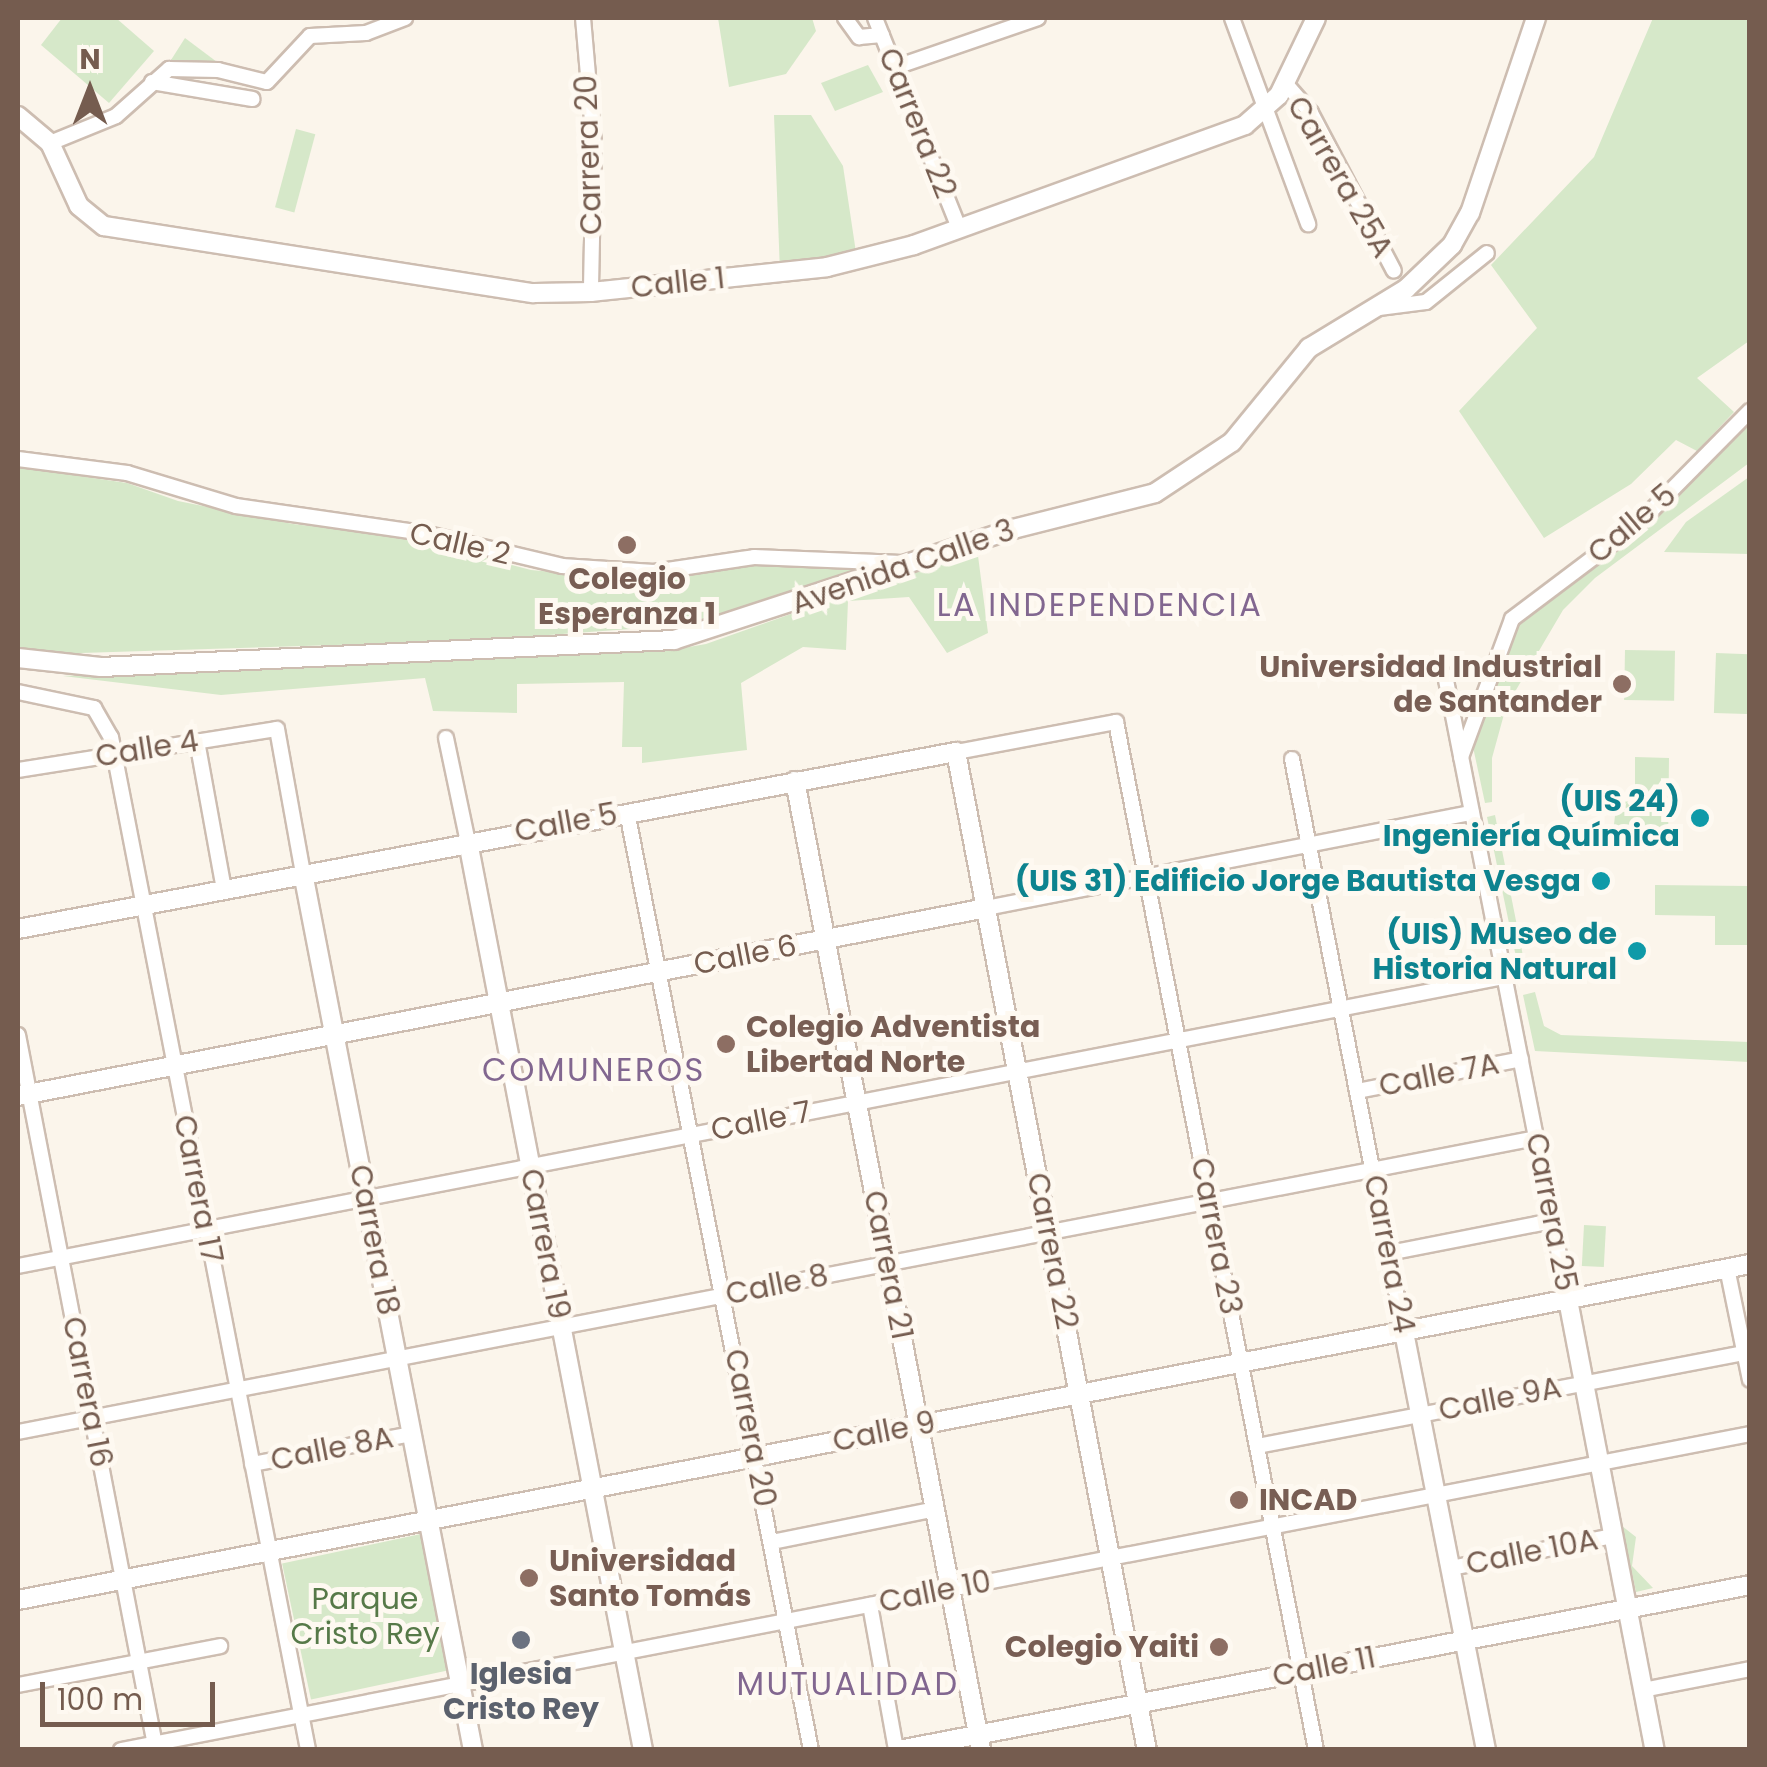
<!DOCTYPE html>
<html>
<head>
<meta charset="utf-8">
<style>
	body { margin:0 }
	#map { position:relative; width:1767px; height:1767px; overflow:hidden; background:#fbf5eb; font-family:Poppins,sans-serif }
	div>[style] { position:absolute }
	[style*='--x'] { left:calc(var(--x)*1px); top:calc(var(--y)*1px); width:calc(var(--w)*1px); rotate:calc(var(--a)*1deg) }
	.green>* { inset:0; background:#d6e8c9; transform-origin:0 0 }
	.roads { filter:drop-shadow(2px 0 #cdbdb1) drop-shadow(-2px 0 #cdbdb1) drop-shadow(0 2px #cdbdb1) drop-shadow(0 -2px #cdbdb1) }
	.minor>* { height:14px; margin:-7px; padding:0 7px; transform-origin:7px; border-radius:7px; background:#fff }
	.tertiary>* { height:18px; margin:-9px; padding:0 9px; transform-origin:9px; border-radius:9px; background:#fff }
	.dots>* { width:28px; height:28px; translate:-50% -50%; box-sizing:border-box; border:5px solid #fef9f1; border-radius:50% }
	span { translate:-50% -50%; white-space:nowrap; text-align:center; line-height:1.15; -webkit-text-stroke:10px #fef9f1; paint-order:stroke }
	.street-label { font-size:30px; color:#755c4f }
	.education-label { font-size:30px; color:#785e54; font-weight:700 }
	.right { translate:-100% -50%; text-align:right }
	.left { translate:0 -50%; text-align:left }
	.culture-label { font-size:30px; color:#0d838f; font-weight:700 }
	.park-label { font-size:30px; color:#567948 }
	.worship-label { font-size:30px; color:#5b616d; font-weight:700 }
	.neighbourhood-label { font-size:32px; color:#826790; letter-spacing:2.5px }
	.frame { position:absolute; inset:0; border:20px solid #755c4f; pointer-events:none }
	.north { position:absolute; left:40px; top:40px; width:100px; height:100px; -webkit-text-stroke:8px #fef9f1; paint-order:stroke; rotate:0deg; font-size:28px; font-weight:700; line-height:40px; text-align:center; color:#755c4f }
	.north::after { content:''; display:block; margin:auto; width:35px; height:45px; background:#755c4f; clip-path:polygon(50% 0,100% 100%,50% 72%,0 100%) }
	.scale { position:absolute; left:40px; top:1682px; width:175px; height:45px; box-sizing:border-box; border:5px solid #755c4f; border-top:0; padding-left:12px; font-size:30px; line-height:35px; white-space:nowrap; color:#755c4f; -webkit-text-stroke:8px #fef9f1; paint-order:stroke }
</style>
</head>
<body>
<div id="map">
	<div class="green">
		<i style="clip-path:polygon(62px 18px,116px 18px,154px 51px,109px 103px,41px 45px)"></i>
		<i style="clip-path:polygon(718px 18px,812px 18px,816px 31px,786px 74px,729px 87px)"></i>
		<i style="clip-path:polygon(1653px 18px,1749px 18px,1749px 341px,1697px 378px,1734px 412px,1697px 451px,1676px 440px,1631px 484px,1544px 538px,1459px 411px,1537px 328px,1491px 265px,1594px 157px)"></i>
		<i style="clip-path:polygon(185px 38px,217px 62px,171px 60px)"></i>
		<i style="clip-path:polygon(868px 65px,883px 92px,835px 111px,821px 83px)"></i>
		<i style="clip-path:polygon(774px 115px,811px 115px,843px 166px,857px 259px,780px 272px)"></i>
		<i style="left:296px;top:129px;width:20px;height:81px;rotate:15deg"></i>
		<i style="clip-path:polygon(1749px 417px,1749px 463px,1595px 578px,1563px 610px,1506px 707px,1492px 758px,1492px 802px,1485px 803px,1473px 747px,1516px 621px,1635px 533px)"></i>
		<i style="clip-path:polygon(18px 467px,127px 483px,178px 501px,293px 524px,405px 537px,531px 570px,629px 579px,752px 563px,882px 566px,711px 623px,466px 641px,49px 654px,18px 649px)"></i>
		<i style="clip-path:polygon(1749px 477px,1749px 554px,1664px 552px,1686px 522px)"></i>
		<i style="clip-path:polygon(977px 548px,988px 633px,947px 653px,909px 597px,848px 601px,846px 650px,803px 647px,741px 683px,747px 750px,642px 763px,642px 747px,622px 747px,624px 682px,517px 684px,517px 713px,433px 711px,425px 678px,221px 695px,63px 676px,672px 650px,706px 644px)"></i>
		<i style="left:1625px;top:650px;width:50px;height:50px;rotate:1deg"></i>
		<i style="left:1716px;top:653px;width:33px;height:60px;rotate:2deg"></i>
		<i style="clip-path:polygon(1635px 757px,1669px 758px,1668px 848px,1612px 841px,1617px 799px,1635px 798px)"></i>
		<i style="clip-path:polygon(1495px 815px,1523px 956px,1516px 957px,1487px 817px)"></i>
		<i style="clip-path:polygon(1655px 885px,1749px 886px,1749px 945px,1715px 945px,1715px 916px,1655px 915px)"></i>
		<i style="clip-path:polygon(1535px 992px,1544px 1026px,1561px 1035px,1749px 1042px,1749px 1062px,1535px 1051px,1523px 995px)"></i>
		<i style="left:1584px;top:1225px;width:22px;height:41px;rotate:3deg"></i>
		<i style="clip-path:polygon(1622px 1526px,1636px 1537px,1632px 1566px,1653px 1588px,1636px 1592px)"></i>
		<i style="left:421px;top:1534px;width:139px;height:142px;rotate:78deg"></i>
	</div>
	<div class="roads">
		<div class="minor">
			<i style="--x:583;--y:18;--w:126;--a:85"></i>
			<i style="--x:594;--y:144;--w:148;--a:91.2"></i>
			<i style="--x:845;--y:18;--w:24;--a:54"></i>
			<i style="--x:859;--y:37;--w:23;--a:-5"></i>
			<i style="--x:875;--y:18;--w:226;--a:68.2"></i>
			<i style="--x:1232;--y:18;--w:220;--a:69.7"></i>
			<i style="--x:896;--y:67;--w:150;--a:-19"></i>
			<i style="--x:152;--y:82;--w:102;--a:9.6"></i>
			<i style="--x:1286;--y:84;--w:38;--a:49"></i>
			<i style="--x:1311;--y:113;--w:178;--a:62.3"></i>
			<i style="--x:50;--y:143;--w:71;--a:-22.2"></i>
			<i style="--x:116;--y:116;--w:71;--a:-41.6"></i>
			<i style="--x:169;--y:69;--w:49;--a:1.2"></i>
			<i style="--x:218;--y:70;--w:50;--a:13.8"></i>
			<i style="--x:267;--y:82;--w:63;--a:-46.9"></i>
			<i style="--x:310;--y:36;--w:56;--a:-3.1"></i>
			<i style="--x:366;--y:33;--w:42;--a:-21"></i>
			<i style="--x:1379;--y:308;--w:47;--a:-7.3"></i>
			<i style="--x:1426;--y:302;--w:78;--a:-38.8"></i>
			<i style="--x:18;--y:459;--w:110;--a:7.3"></i>
			<i style="--x:127;--y:473;--w:114;--a:16.8"></i>
			<i style="--x:236;--y:506;--w:190;--a:8.2"></i>
			<i style="--x:424;--y:533;--w:142;--a:13.4"></i>
			<i style="--x:562;--y:566;--w:92;--a:3.7"></i>
			<i style="--x:654;--y:572;--w:101;--a:-8.5"></i>
			<i style="--x:754;--y:557;--w:148;--a:2.3"></i>
			<i style="--x:1445;--y:675;--w:637;--a:78.87"></i>
			<i style="--x:18;--y:692;--w:78;--a:11.9"></i>
			<i style="--x:94;--y:708;--w:34;--a:60"></i>
			<i style="--x:111;--y:737;--w:1032;--a:78.99"></i>
			<i style="--x:446;--y:738;--w:106;--a:78.1"></i>
			<i style="--x:197;--y:741;--w:150;--a:79.7"></i>
			<i style="--x:956;--y:752;--w:163;--a:-10.6"></i>
			<i style="--x:1116;--y:722;--w:1047;--a:78.99"></i>
			<i style="--x:1461;--y:757;--w:147;--a:-69.7"></i>
			<i style="--x:1512;--y:619;--w:158;--a:-37"></i>
			<i style="--x:1638;--y:524;--w:159;--a:-45.3"></i>
			<i style="--x:1292;--y:759;--w:584;--a:78.94"></i>
			<i style="--x:18;--y:770;--w:262;--a:-9"></i>
			<i style="--x:277;--y:729;--w:146;--a:79.8"></i>
			<i style="--x:627;--y:812;--w:956;--a:78.9"></i>
			<i style="--x:986;--y:908;--w:495;--a:-11.1"></i>
			<i style="--x:18;--y:1035;--w:728;--a:79.08"></i>
			<i style="--x:1357;--y:1091;--w:167;--a:-11"></i>
			<i style="--x:1389;--y:1253;--w:166;--a:-11.1"></i>
			<i style="--x:18;--y:1266;--w:1514;--a:-11.01"></i>
			<i style="--x:1727;--y:1268;--w:114;--a:78.4"></i>
			<i style="--x:18;--y:1432;--w:1546;--a:-10.96"></i>
			<i style="--x:1257;--y:1446;--w:496;--a:-10.8"></i>
			<i style="--x:252;--y:1464;--w:163;--a:-10.6"></i>
			<i style="--x:772;--y:1542;--w:166;--a:-11.4"></i>
			<i style="--x:1451;--y:1568;--w:165;--a:-11.2"></i>
			<i style="--x:870;--y:1605;--w:147;--a:79.8"></i>
			<i style="--x:18;--y:1685;--w:206;--a:-10.9"></i>
			<i style="--x:1643;--y:1690;--w:109;--a:-11.1"></i>
			<i style="--x:121;--y:1750;--w:1659;--a:-10.98"></i>
		</div>
		<div class="tertiary">
			<i style="--x:18;--y:116;--w:42;--a:40.2"></i>
			<i style="--x:50;--y:143;--w:69;--a:65.3"></i>
			<i style="--x:79;--y:206;--w:32;--a:39"></i>
			<i style="--x:104;--y:226;--w:435;--a:8.9"></i>
			<i style="--x:534;--y:293;--w:57;--a:-1"></i>
			<i style="--x:591;--y:292;--w:237;--a:-6"></i>
			<i style="--x:827;--y:267;--w:90;--a:-14.2"></i>
			<i style="--x:914;--y:245;--w:352;--a:-19.9"></i>
			<i style="--x:1245;--y:125;--w:45;--a:-41.4"></i>
			<i style="--x:1279;--y:95;--w:85;--a:-64.3"></i>
			<i style="--x:18;--y:658;--w:83;--a:6.2"></i>
			<i style="--x:101;--y:667;--w:574;--a:-2.7"></i>
			<i style="--x:674;--y:640;--w:357;--a:-18.1"></i>
			<i style="--x:1013;--y:529;--w:146;--a:-14.2"></i>
			<i style="--x:1155;--y:493;--w:92;--a:-33.5"></i>
			<i style="--x:1232;--y:442;--w:122;--a:-50.7"></i>
			<i style="--x:1309;--y:348;--w:114;--a:-31.3"></i>
			<i style="--x:1406;--y:289;--w:64;--a:-43.7"></i>
			<i style="--x:1452;--y:245;--w:37;--a:-61"></i>
			<i style="--x:1470;--y:213;--w:206;--a:-71.3"></i>
			<i style="--x:795;--y:781;--w:987;--a:79.13"></i>
			<i style="--x:468;--y:842;--w:925;--a:79.09"></i>
			<i style="--x:303;--y:873;--w:893;--a:79.03"></i>
			<i style="--x:18;--y:929;--w:955;--a:-10.69"></i>
			<i style="--x:956;--y:752;--w:1016;--a:79.17"></i>
			<i style="--x:18;--y:1096;--w:986;--a:-10.99"></i>
			<i style="--x:1568;--y:1300;--w:458;--a:79.1"></i>
			<i style="--x:1404;--y:1332;--w:426;--a:78.9"></i>
			<i style="--x:18;--y:1600;--w:1764;--a:-10.98"></i>
			<i style="--x:899;--y:1750;--w:867;--a:-10.97"></i>
		</div>
	</div>
	<div class="dots">
		<i style="left:627px;top:545px;background:#8d6e63"></i>
		<i style="left:1622px;top:684px;background:#8d6e63"></i>
		<i style="left:1700px;top:818px;background:#0f9aa8"></i>
		<i style="left:1601px;top:881px;background:#0f9aa8"></i>
		<i style="left:1637px;top:951px;background:#0f9aa8"></i>
		<i style="left:726px;top:1044px;background:#8d6e63"></i>
		<i style="left:1239px;top:1500px;background:#8d6e63"></i>
		<i style="left:529px;top:1578px;background:#8d6e63"></i>
		<i style="left:521px;top:1640px;background:#6b7280"></i>
		<i style="left:1219px;top:1647px;background:#8d6e63"></i>
	</div>
	<div class="street-label">
		<span style="left:917px;top:123px;rotate:68deg">Carrera 22</span>
		<span style="left:589px;top:155px;rotate:-92deg">Carrera 20</span>
		<span style="left:1340px;top:177px;rotate:60deg">Carrera 25A</span>
		<span style="left:678px;top:283px;rotate:-6deg">Calle 1</span>
		<span style="left:1632px;top:524px;rotate:-40deg">Calle 5</span>
		<span style="left:460px;top:544px;rotate:13deg">Calle 2</span>
		<span style="left:903px;top:567px;rotate:-19deg">Avenida Calle 3</span>
		<span style="left:147px;top:749px;rotate:-9deg">Calle 4</span>
		<span style="left:566px;top:823px;rotate:-10deg">Calle 5</span>
		<span style="left:745px;top:955px;rotate:-11deg">Calle 6</span>
		<span style="left:1439px;top:1075px;rotate:-11deg">Calle 7A</span>
		<span style="left:761px;top:1121px;rotate:-11deg">Calle 7</span>
		<span style="left:198px;top:1189px;rotate:79deg">Carrera 17</span>
		<span style="left:1551px;top:1212px;rotate:79deg">Carrera 25</span>
		<span style="left:1216px;top:1236px;rotate:79deg">Carrera 23</span>
		<span style="left:374px;top:1240px;rotate:79deg">Carrera 18</span>
		<span style="left:545px;top:1244px;rotate:79deg">Carrera 19</span>
		<span style="left:1052px;top:1251px;rotate:79deg">Carrera 22</span>
		<span style="left:1389px;top:1254px;rotate:79deg">Carrera 24</span>
		<span style="left:888px;top:1265px;rotate:79deg">Carrera 21</span>
		<span style="left:777px;top:1285px;rotate:-11deg">Calle 8</span>
		<span style="left:87px;top:1392px;rotate:79deg">Carrera 16</span>
		<span style="left:1500px;top:1399px;rotate:-11deg">Calle 9A</span>
		<span style="left:750px;top:1428px;rotate:79deg">Carrera 20</span>
		<span style="left:884px;top:1432px;rotate:-11deg">Calle 9</span>
		<span style="left:332px;top:1449px;rotate:-11deg">Calle 8A</span>
		<span style="left:1532px;top:1552px;rotate:-11deg">Calle 10A</span>
		<span style="left:935px;top:1592px;rotate:-11deg">Calle 10</span>
		<span style="left:1324px;top:1667px;rotate:-11deg">Calle 11</span>
	</div>
	<div class="education-label">
		<span style="left:627px;top:596px">Colegio<br>Esperanza 1</span>
		<span class="right" style="left:1602px;top:684px">Universidad Industrial<br>de Santander</span>
		<span class="left" style="left:746px;top:1044px">Colegio Adventista<br>Libertad Norte</span>
		<span class="left" style="left:1259px;top:1500px">INCAD</span>
		<span class="left" style="left:549px;top:1578px">Universidad<br>Santo Tomás</span>
		<span class="right" style="left:1199px;top:1647px">Colegio Yaiti</span>
	</div>
	<div class="culture-label">
		<span class="right" style="left:1680px;top:818px">(UIS 24)<br>Ingeniería Química</span>
		<span class="right" style="left:1581px;top:881px">(UIS 31) Edificio Jorge Bautista Vesga</span>
		<span class="right" style="left:1617px;top:951px">(UIS) Museo de<br>Historia Natural</span>
	</div>
	<div class="park-label">
		<span style="left:365px;top:1616px">Parque<br>Cristo Rey</span>
	</div>
	<div class="worship-label">
		<span style="left:521px;top:1691px">Iglesia<br>Cristo Rey</span>
	</div>
	<div class="neighbourhood-label">
		<span style="left:1100px;top:605px">LA INDEPENDENCIA</span>
		<span style="left:594px;top:1070px">COMUNEROS</span>
		<span style="left:848px;top:1684px">MUTUALIDAD</span>
	</div>
	<div class="frame"></div>
	<div class="north">N</div>
	<div class="scale">100 m</div>
</div>
</body>
</html>
